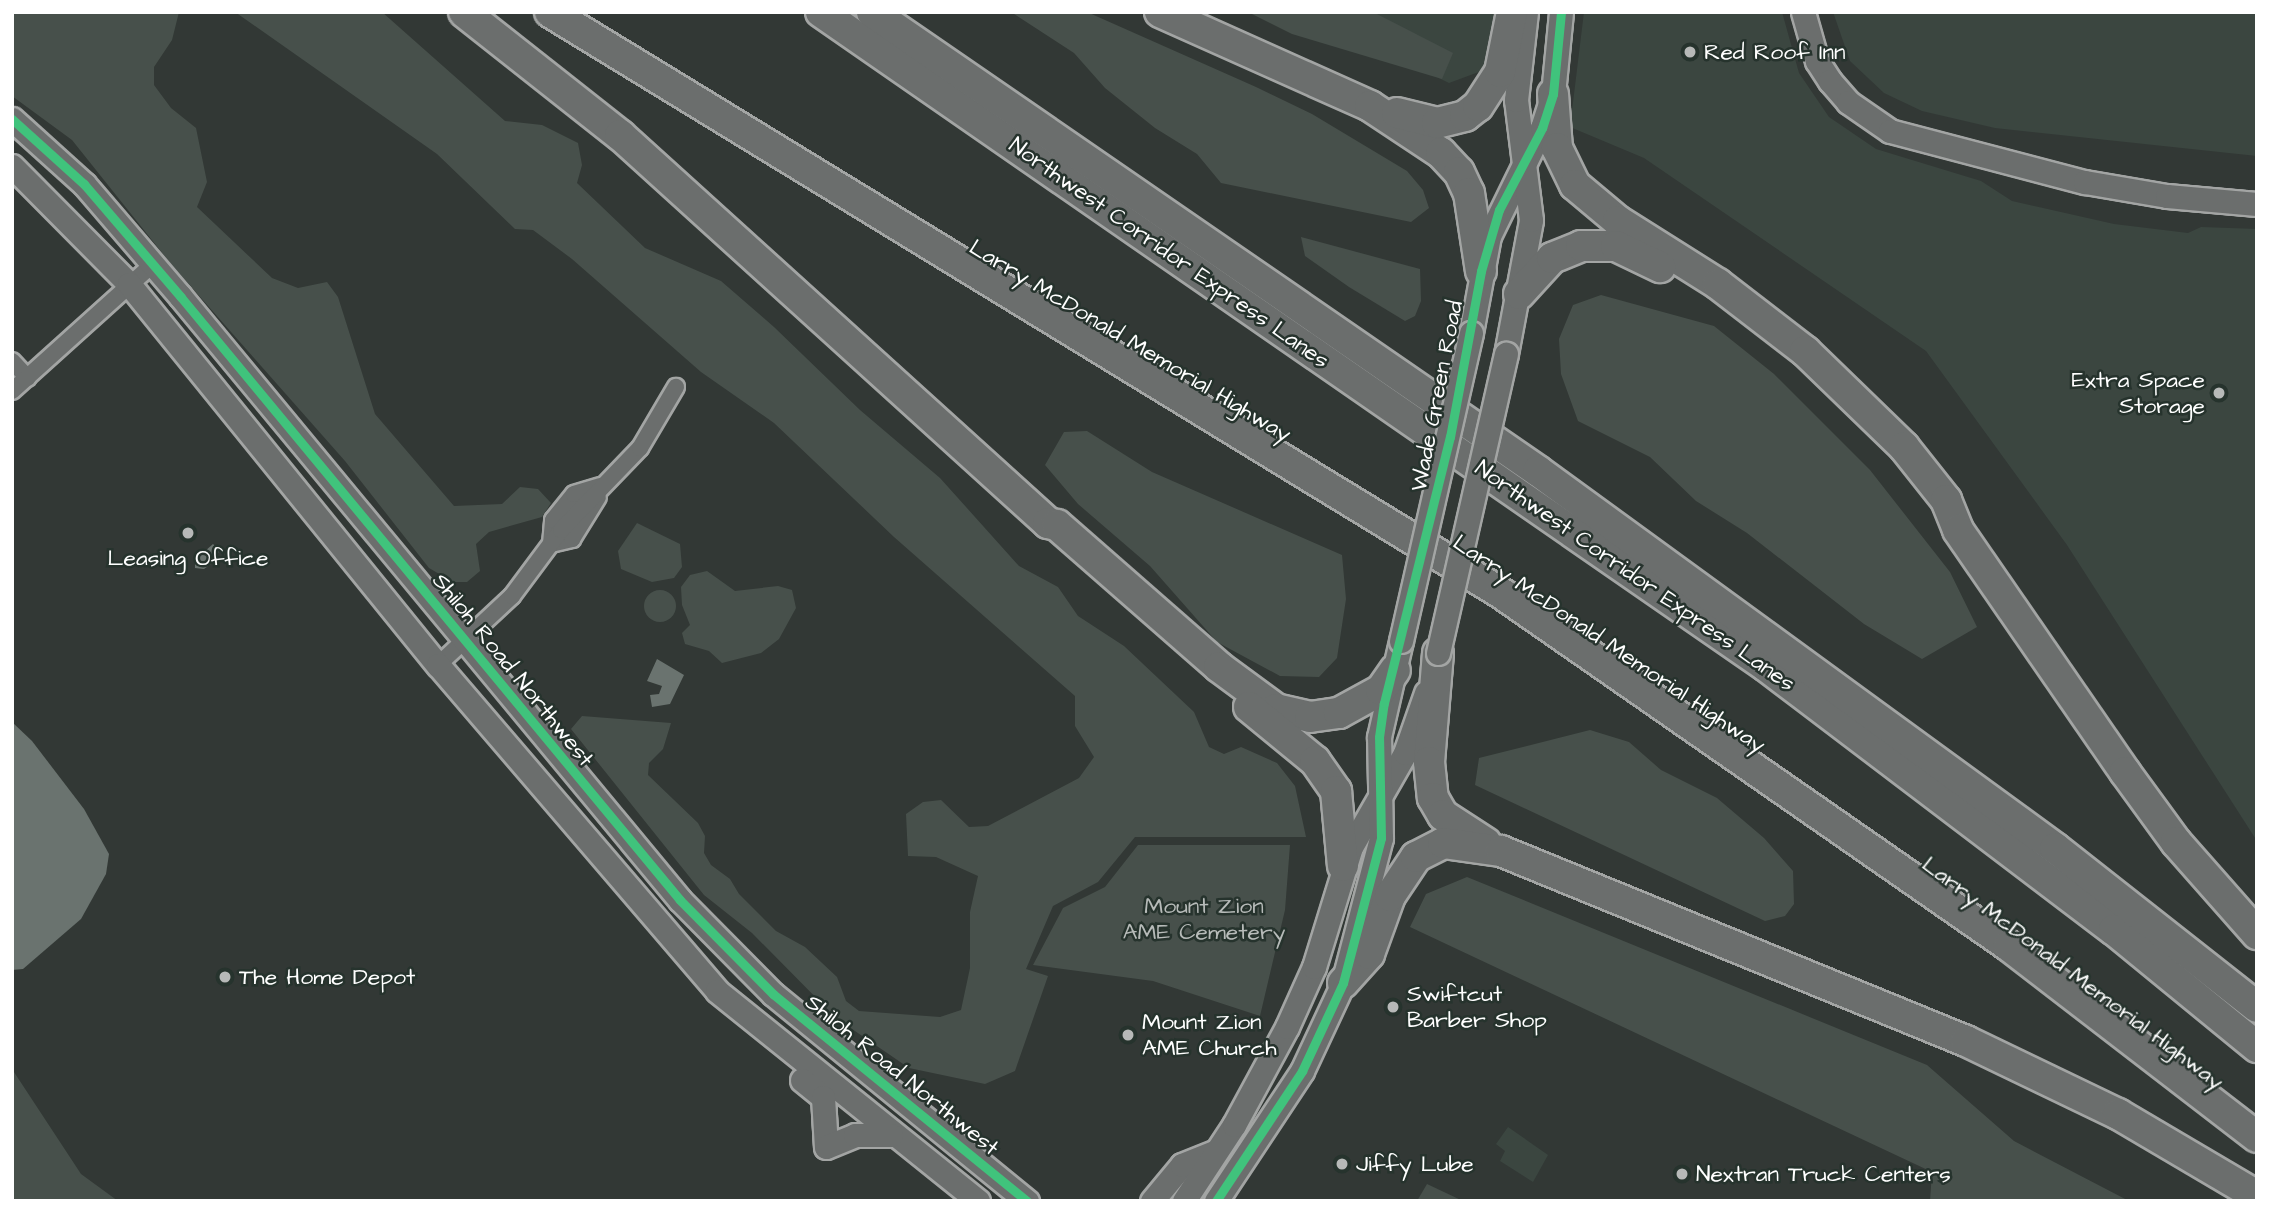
<!DOCTYPE html>
<html>
<head>
<meta charset="utf-8">
<style>
	body { margin:0 }
	#map { position:relative; width:2269px; height:1213px; overflow:hidden; background:#323835; font-family:"Architects Daughter",sans-serif }
	div>[style] { position:absolute }
	[style*='--x'] { left:calc(var(--x)*1px); top:calc(var(--y)*1px); width:calc(var(--w)*1px); rotate:calc(var(--a)*1deg) }
	.built>* { inset:0; background:#3b4640 }
	.green>* { inset:0; background:#47504b }
	.round { border-radius:50% }
	.water>* { inset:0; background:#6a736f }
	.roads { filter:drop-shadow(2px 0 #a3a5a4) drop-shadow(-2px 0 #a3a5a4) drop-shadow(0 2px #a3a5a4) drop-shadow(0 -2px #a3a5a4) }
	.street>* { height:16px; margin:-8px; padding:0 8px; transform-origin:8px; border-radius:8px; background:#6b6e6d }
	.secondary>* { height:23px; margin:-11.5px; padding:0 11.5px; transform-origin:11.5px; border-radius:11.5px; background:#6b6e6d }
	.highway>* { height:30px; margin:-15px; padding:0 15px; transform-origin:15px; border-radius:15px; background:#6b6e6d }
	.bridges { filter:drop-shadow(2px 0 #a3a5a4) drop-shadow(-2px 0 #a3a5a4) drop-shadow(0 2px #a3a5a4) drop-shadow(0 -2px #a3a5a4) }
	.secondary-bridge>* { height:23px; margin:-11.5px; padding:0 11.5px; transform-origin:11.5px; border-radius:11.5px; background:#6b6e6d }
	.cycleway>* { height:9px; margin:-4.5px; padding:0 4.5px; transform-origin:4.5px; border-radius:4.5px; background:#40c37c }
	.dots>* { width:19px; height:19px; translate:-50% -50%; box-sizing:border-box; border:4px solid #26332d; border-radius:50% }
	span { translate:-50% -50%; white-space:nowrap; text-align:center; line-height:1.15; -webkit-text-stroke:5px #26332d; paint-order:stroke }
	.poi-label { font-size:23px; color:#fff }
	.left { translate:0 -50%; text-align:left }
	.right { translate:-100% -50%; text-align:right }
	.street-label { font-size:23px; color:#fff }
	.park-label { font-size:23px; color:#b7bbb9 }
	.frame { position:absolute; inset:0; border:14px solid #fff; pointer-events:none }
</style>
</head>
<body>
<div id="map">
	<div class="built">
		<i style="clip-path:polygon(1330px 12px,1503px 12px,1495px 66px,1449px 83px,1330px 24px)"></i>
		<i style="clip-path:polygon(1584px 12px,1782px 12px,1799px 73px,1829px 117px,1876px 149px,1981px 181px,2012px 201px,2114px 224px,2188px 233px,2201px 227px,2257px 229px,2257px 841px,2067px 545px,1926px 351px,1644px 158px,1570px 127px)"></i>
		<i style="clip-path:polygon(1833px 12px,2257px 12px,2257px 156px,1995px 128px,1922px 111px,1884px 93px,1850px 61px)"></i>
		<i style="clip-path:polygon(1508px 1127px,1548px 1155px,1533px 1182px,1500px 1161px,1505px 1151px,1496px 1144px)"></i>
	</div>
	<div class="green">
		<i style="clip-path:polygon(12px 12px,179px 12px,172px 40px,154px 67px,154px 85px,171px 108px,196px 128px,207px 182px,197px 207px,272px 278px,298px 288px,327px 282px,338px 297px,375px 414px,454px 506px,502px 504px,520px 487px,538px 489px,551px 503px,542px 517px,489px 532px,476px 544px,480px 571px,467px 582px,453px 582px,429px 568px,345px 461px,171px 264px,72px 140px,12px 96px)"></i>
		<i style="clip-path:polygon(235px 12px,382px 12px,505px 121px,542px 125px,578px 143px,582px 165px,577px 183px,645px 248px,721px 281px,774px 327px,860px 410px,940px 478px,1019px 566px,1058px 587px,1078px 616px,1124px 646px,1194px 712px,1209px 747px,1224px 754px,1241px 747px,1277px 763px,1295px 786px,1306px 837px,1135px 837px,1098px 882px,1053px 906px,1026px 969px,1048px 976px,1015px 1071px,985px 1084px,909px 1068px,836px 1018px,752px 933px,704px 895px,571px 729px,582px 716px,671px 723px,663px 749px,649px 763px,648px 775px,698px 823px,705px 836px,704px 853px,711px 865px,730px 879px,739px 894px,776px 931px,805px 947px,837px 977px,846px 1001px,859px 1011px,940px 1017px,961px 1010px,970px 968px,970px 912px,978px 876px,936px 857px,908px 856px,906px 814px,923px 802px,941px 800px,969px 827px,988px 826px,1079px 778px,1094px 757px,1075px 726px,1075px 696px,894px 537px,774px 423px,701px 372px,572px 259px,533px 230px,515px 229px,437px 154px)"></i>
		<i style="clip-path:polygon(1011px 12px,1087px 12px,1256px 87px,1312px 114px,1407px 171px,1423px 190px,1429px 208px,1411px 222px,1221px 183px,1197px 154px,1155px 128px,1105px 88px,1074px 53px)"></i>
		<i style="clip-path:polygon(1248px 12px,1373px 12px,1453px 53px,1442px 79px,1292px 34px)"></i>
		<i style="clip-path:polygon(1301px 237px,1420px 269px,1421px 301px,1415px 316px,1405px 321px,1349px 287px,1305px 256px)"></i>
		<i style="clip-path:polygon(1601px 295px,1714px 326px,1774px 374px,1870px 470px,1950px 572px,1977px 627px,1922px 659px,1864px 624px,1747px 533px,1696px 501px,1650px 457px,1578px 421px,1561px 374px,1559px 339px,1573px 305px)"></i>
		<i style="clip-path:polygon(1087px 431px,1152px 472px,1342px 555px,1346px 599px,1337px 658px,1319px 677px,1280px 676px,1217px 642px,1150px 566px,1078px 504px,1045px 465px,1064px 432px)"></i>
		<i style="clip-path:polygon(637px 523px,680px 544px,682px 567px,674px 578px,652px 582px,621px 569px,618px 551px)"></i>
		<i style="clip-path:polygon(707px 571px,735px 591px,778px 586px,792px 590px,796px 608px,779px 639px,761px 653px,722px 663px,709px 651px,685px 644px,682px 633px,690px 625px,682px 605px,681px 587px,690px 575px)"></i>
		<i class="round" style="left:644px;top:590px;width:32px;height:32px"></i>
		<i style="clip-path:polygon(1590px 730px,1629px 742px,1661px 770px,1717px 798px,1764px 838px,1793px 871px,1794px 904px,1785px 916px,1765px 921px,1475px 785px,1479px 758px)"></i>
		<i style="clip-path:polygon(1138px 845px,1290px 845px,1285px 910px,1260px 1016px,1153px 981px,1033px 965px,1063px 908px,1105px 887px)"></i>
		<i style="clip-path:polygon(1467px 877px,1927px 1065px,2014px 1141px,2129px 1201px,1930px 1201px,1932px 1172px,1410px 927px,1426px 894px)"></i>
		<i style="clip-path:polygon(12px 1069px,81px 1174px,118px 1201px,12px 1201px)"></i>
		<i style="clip-path:polygon(1427px 1184px,1463px 1201px,1417px 1201px)"></i>
	</div>
	<div class="water">
		<i style="clip-path:polygon(213px 544px,219px 550px,216px 560px,204px 569px,195px 568px,195px 560px)"></i>
		<i style="clip-path:polygon(657px 659px,684px 675px,670px 704px,652px 707px,650px 695px,659px 694px,662px 686px,647px 681px)"></i>
		<i style="clip-path:polygon(12px 722px,32px 741px,84px 809px,109px 854px,106px 874px,81px 919px,23px 969px,12px 970px)"></i>
	</div>
	<div class="roads">
		<div class="street">
			<i style="--x:12;--y:361;--w:23;--a:47"></i>
			<i style="--x:12;--y:391;--w:190;--a:-42"></i>
			<i style="--x:551;--y:544;--w:24;--a:-85"></i>
			<i style="--x:553;--y:520;--w:33;--a:-51"></i>
			<i style="--x:574;--y:494;--w:27;--a:-17"></i>
			<i style="--x:551;--y:544;--w:22;--a:-13"></i>
			<i style="--x:572;--y:539;--w:49;--a:-58.2"></i>
			<i style="--x:438;--y:665;--w:101;--a:-43"></i>
			<i style="--x:512;--y:596;--w:82;--a:-53.4"></i>
			<i style="--x:561;--y:530;--w:114;--a:-46.1"></i>
			<i style="--x:640;--y:448;--w:71;--a:-59.5"></i>
		</div>
		<div class="secondary">
			<i style="--x:1803;--y:12;--w:51;--a:74.1"></i>
			<i style="--x:1817;--y:61;--w:24;--a:57"></i>
			<i style="--x:1830;--y:81;--w:28;--a:49"></i>
			<i style="--x:1848;--y:102;--w:51;--a:34.6"></i>
			<i style="--x:1890;--y:131;--w:202;--a:14.7"></i>
			<i style="--x:2085;--y:182;--w:83;--a:9.7"></i>
			<i style="--x:2167;--y:196;--w:90;--a:5.1"></i>
			<i style="--x:12;--y:119;--w:97;--a:42.1"></i>
			<i style="--x:84;--y:184;--w:148;--a:49.4"></i>
			<i style="--x:180;--y:296;--w:784;--a:50.38"></i>
			<i style="--x:680;--y:900;--w:132;--a:45.3"></i>
			<i style="--x:773;--y:994;--w:328;--a:39.2"></i>
			<i style="--x:12;--y:166;--w:166;--a:45.2"></i>
			<i style="--x:129;--y:284;--w:491;--a:51"></i>
			<i style="--x:438;--y:665;--w:429;--a:49.4"></i>
			<i style="--x:717;--y:991;--w:335;--a:38.8"></i>
			<i style="--x:1471;--y:333;--w:99;--a:-79.5"></i>
			<i style="--x:1489;--y:236;--w:120;--a:-63.9"></i>
			<i style="--x:1542;--y:128;--w:36;--a:-72"></i>
			<i style="--x:1553;--y:94;--w:82;--a:-84.4"></i>
			<i style="--x:1506;--y:354;--w:136;--a:-79.4"></i>
			<i style="--x:1531;--y:220;--w:121;--a:-97.1"></i>
			<i style="--x:1516;--y:100;--w:89;--a:-83.5"></i>
			<i style="--x:802;--y:1080;--w:27;--a:39"></i>
			<i style="--x:823;--y:1097;--w:50;--a:86.6"></i>
			<i style="--x:826;--y:1147;--w:31;--a:-22"></i>
			<i style="--x:855;--y:1135;--w:36;--a:0"></i>
			<i style="--x:1152;--y:1201;--w:47;--a:-50.2"></i>
			<i style="--x:1182;--y:1165;--w:35;--a:-22"></i>
			<i style="--x:1184;--y:1201;--w:91;--a:-56.7"></i>
			<i style="--x:1234;--y:1125;--w:111;--a:-61.6"></i>
			<i style="--x:1287;--y:1027;--w:66;--a:-65.8"></i>
			<i style="--x:1314;--y:967;--w:126;--a:-72.9"></i>
			<i style="--x:1351;--y:847;--w:108;--a:-60.1"></i>
			<i style="--x:1405;--y:753;--w:64;--a:-70.7"></i>
			<i style="--x:1216;--y:1201;--w:156;--a:-56.5"></i>
			<i style="--x:1302;--y:1071;--w:97;--a:-65"></i>
			<i style="--x:1343;--y:983;--w:150;--a:-75.3"></i>
			<i style="--x:1381;--y:838;--w:101;--a:-91.1"></i>
			<i style="--x:1379;--y:737;--w:98;--a:-77.1"></i>
		</div>
		<div class="highway">
			<i style="--x:464;--y:12;--w:199;--a:38.3"></i>
			<i style="--x:620;--y:135;--w:578;--a:42.19"></i>
			<i style="--x:1048;--y:523;--w:9;--a:13"></i>
			<i style="--x:1057;--y:525;--w:215;--a:41.2"></i>
			<i style="--x:1219;--y:667;--w:71;--a:36.4"></i>
			<i style="--x:1276;--y:709;--w:35;--a:13"></i>
			<i style="--x:1310;--y:717;--w:29;--a:-8"></i>
			<i style="--x:1339;--y:713;--w:48;--a:-28.7"></i>
			<i style="--x:1381;--y:690;--w:24;--a:-55"></i>
			<i style="--x:550;--y:12;--w:1114;--a:31.42"></i>
			<i style="--x:1501;--y:593;--w:619;--a:34.79"></i>
			<i style="--x:2009;--y:946;--w:313;--a:37.6"></i>
			<i style="--x:821;--y:12;--w:1149;--a:34.69"></i>
			<i style="--x:1766;--y:666;--w:437;--a:37.2"></i>
			<i style="--x:2114;--y:930;--w:185;--a:39.3"></i>
			<i style="--x:872;--y:12;--w:809;--a:34.57"></i>
			<i style="--x:1538;--y:471;--w:640;--a:36.1"></i>
			<i style="--x:2055;--y:848;--w:257;--a:38.2"></i>
			<i style="--x:1160;--y:12;--w:230;--a:24.1"></i>
			<i style="--x:1370;--y:106;--w:85;--a:33.5"></i>
			<i style="--x:1441;--y:153;--w:26;--a:47"></i>
			<i style="--x:1459;--y:172;--w:23;--a:65"></i>
			<i style="--x:1469;--y:193;--w:79;--a:81.3"></i>
			<i style="--x:1553;--y:94;--w:54;--a:85.8"></i>
			<i style="--x:1557;--y:148;--w:41;--a:64.1"></i>
			<i style="--x:1575;--y:185;--w:56;--a:39.9"></i>
			<i style="--x:1618;--y:221;--w:118;--a:32.2"></i>
			<i style="--x:1718;--y:284;--w:110;--a:37.6"></i>
			<i style="--x:1805;--y:351;--w:138;--a:44.1"></i>
			<i style="--x:1904;--y:447;--w:68;--a:51.6"></i>
			<i style="--x:1946;--y:500;--w:32;--a:68"></i>
			<i style="--x:1958;--y:530;--w:294;--a:55.4"></i>
			<i style="--x:2125;--y:772;--w:87;--a:53.9"></i>
			<i style="--x:2176;--y:842;--w:123;--a:48.6"></i>
			<i style="--x:1397;--y:113;--w:41;--a:14"></i>
			<i style="--x:1437;--y:123;--w:29;--a:-14"></i>
			<i style="--x:1465;--y:116;--w:16;--a:-38"></i>
			<i style="--x:1478;--y:106;--w:40;--a:-57.1"></i>
			<i style="--x:1500;--y:72;--w:61;--a:-78.7"></i>
			<i style="--x:1519;--y:294;--w:49;--a:-47.5"></i>
			<i style="--x:1552;--y:258;--w:31;--a:-22"></i>
			<i style="--x:1581;--y:246;--w:35;--a:0"></i>
			<i style="--x:1616;--y:246;--w:49;--a:25.5"></i>
			<i style="--x:1438;--y:653;--w:109;--a:94.7"></i>
			<i style="--x:1429;--y:762;--w:36;--a:84"></i>
			<i style="--x:1433;--y:798;--w:20;--a:60"></i>
			<i style="--x:1443;--y:815;--w:51;--a:33.1"></i>
			<i style="--x:1249;--y:707;--w:85;--a:39.3"></i>
			<i style="--x:1315;--y:761;--w:37;--a:55"></i>
			<i style="--x:1336;--y:791;--w:75;--a:84.7"></i>
			<i style="--x:1343;--y:983;--w:39;--a:-48"></i>
			<i style="--x:1369;--y:954;--w:62;--a:-70.1"></i>
			<i style="--x:1390;--y:896;--w:47;--a:-56.3"></i>
			<i style="--x:1416;--y:857;--w:30;--a:-27"></i>
			<i style="--x:1443;--y:843;--w:59;--a:7.9"></i>
			<i style="--x:1501;--y:851;--w:502;--a:22.23"></i>
			<i style="--x:1966;--y:1041;--w:169;--a:25.7"></i>
			<i style="--x:2118;--y:1114;--w:161;--a:30.5"></i>
		</div>
	</div>
	<div class="bridges">
		<div class="secondary-bridge">
			<i style="--x:1401;--y:641;--w:316;--a:-77.2"></i>
			<i style="--x:1438;--y:653;--w:307;--a:-77.2"></i>
		</div>
	</div>
	<div class="cycleway">
		<i style="--x:12;--y:119;--w:97;--a:42.1"></i>
		<i style="--x:84;--y:184;--w:148;--a:49.4"></i>
		<i style="--x:180;--y:296;--w:784;--a:50.38"></i>
		<i style="--x:680;--y:900;--w:132;--a:45.3"></i>
		<i style="--x:773;--y:994;--w:328;--a:39.2"></i>
		<i style="--x:1216;--y:1201;--w:156;--a:-56.5"></i>
		<i style="--x:1302;--y:1071;--w:97;--a:-65"></i>
		<i style="--x:1343;--y:983;--w:150;--a:-75.3"></i>
		<i style="--x:1381;--y:838;--w:101;--a:-91.1"></i>
		<i style="--x:1379;--y:737;--w:34;--a:-82"></i>
		<i style="--x:1384;--y:703;--w:274;--a:-76.1"></i>
		<i style="--x:1450;--y:437;--w:169;--a:-79.4"></i>
		<i style="--x:1481;--y:271;--w:64;--a:-73.6"></i>
		<i style="--x:1499;--y:210;--w:93;--a:-62.3"></i>
		<i style="--x:1542;--y:128;--w:36;--a:-72"></i>
		<i style="--x:1553;--y:94;--w:82;--a:-84.4"></i>
	</div>
	<div class="dots">
		<i style="left:1690px;top:52px;background:#b7b9b8"></i>
		<i style="left:2219px;top:393px;background:#b7b9b8"></i>
		<i style="left:188px;top:533px;background:#b7b9b8"></i>
		<i style="left:225px;top:977px;background:#b7b9b8"></i>
		<i style="left:1393px;top:1007px;background:#b7b9b8"></i>
		<i style="left:1128px;top:1035px;background:#b7b9b8"></i>
		<i style="left:1342px;top:1164px;background:#b7b9b8"></i>
		<i style="left:1682px;top:1174px;background:#b7b9b8"></i>
	</div>
	<div class="poi-label">
		<span class="left" style="left:1704px;top:52px">Red Roof Inn</span>
		<span class="right" style="left:2205px;top:393px">Extra Space<br>Storage</span>
		<span style="left:188px;top:558px">Leasing Office</span>
		<span class="left" style="left:239px;top:977px">The Home Depot</span>
		<span class="left" style="left:1407px;top:1007px">Swiftcut<br>Barber Shop</span>
		<span class="left" style="left:1142px;top:1035px">Mount Zion<br>AME Church</span>
		<span class="left" style="left:1356px;top:1164px">Jiffy Lube</span>
		<span class="left" style="left:1696px;top:1174px">Nextran Truck Centers</span>
	</div>
	<div class="street-label">
		<span style="left:1169px;top:253px;rotate:35deg">Northwest Corridor Express Lanes</span>
		<span style="left:1130px;top:341px;rotate:31deg">Larry McDonald Memorial Highway</span>
		<span style="left:1437px;top:396px;rotate:-79deg">Wade Green Road</span>
		<span style="left:1635px;top:576px;rotate:35deg">Northwest Corridor Express Lanes</span>
		<span style="left:1609px;top:644px;rotate:34deg">Larry McDonald Memorial Highway</span>
		<span style="left:513px;top:670px;rotate:51deg">Shiloh Road Northwest</span>
		<span style="left:2073px;top:973px;rotate:37deg">Larry McDonald Memorial Highway</span>
		<span style="left:902px;top:1075px;rotate:39deg">Shiloh Road Northwest</span>
	</div>
	<div class="park-label">
		<span style="left:1204px;top:919px">Mount Zion<br>AME Cemetery</span>
	</div>
	<div class="frame"></div>
</div>
</body>
</html>
